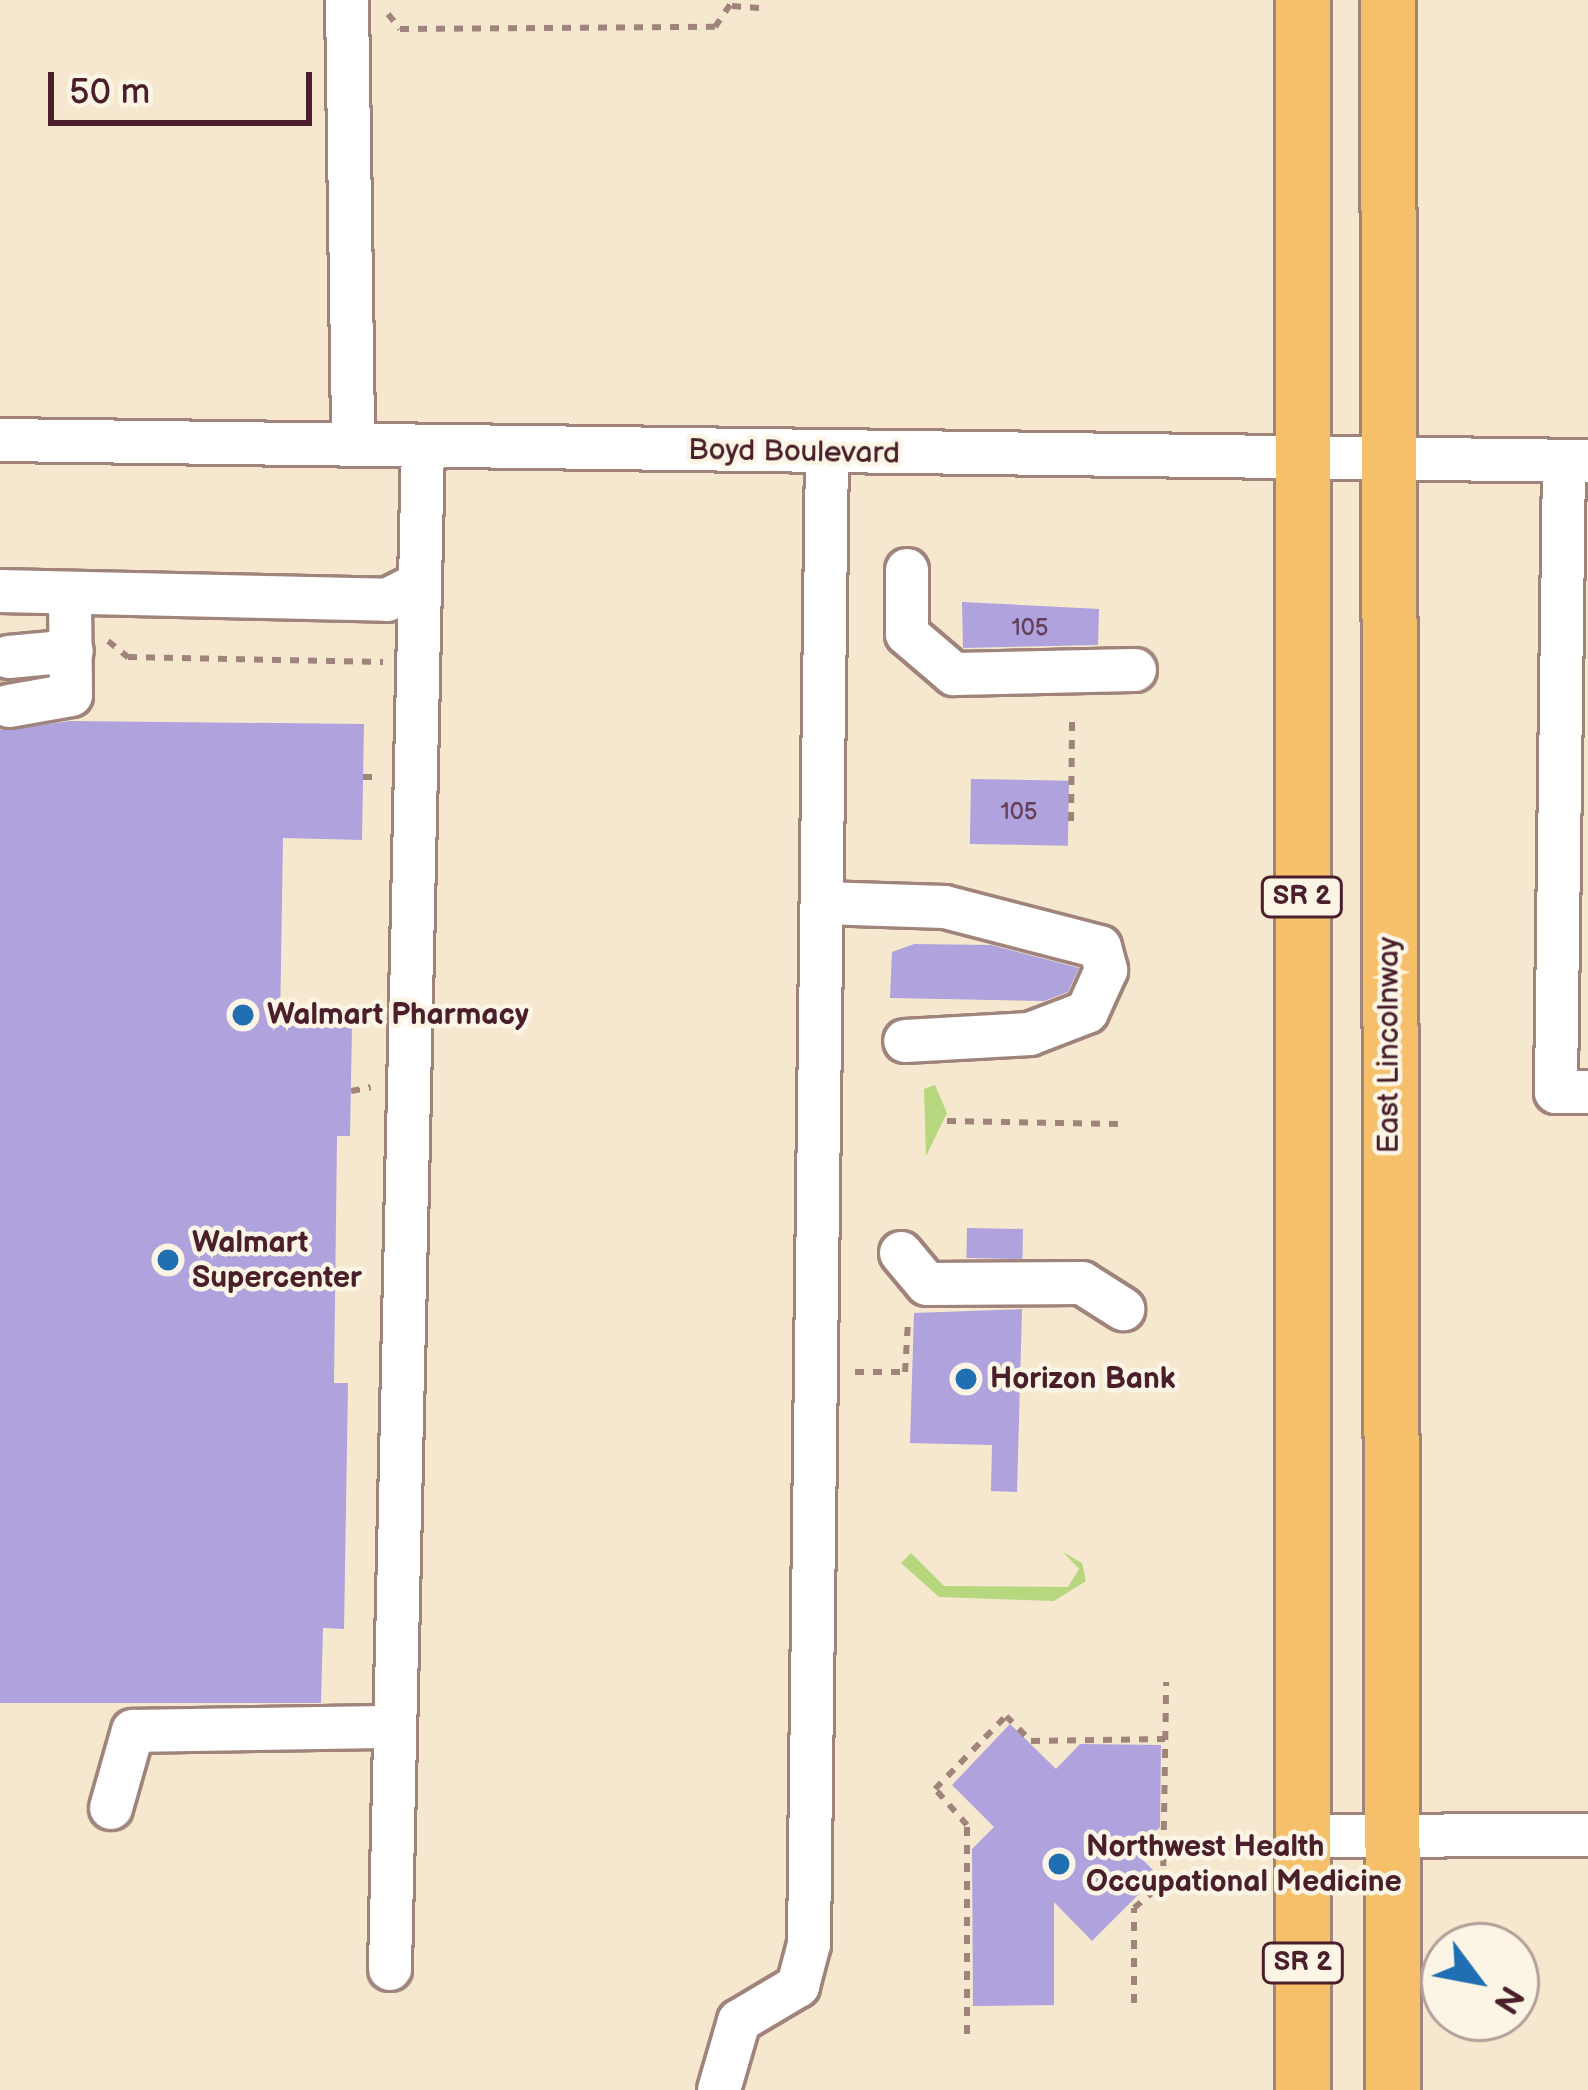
<!DOCTYPE html>
<html>
<head>
<meta charset="utf-8">
<style>
	body { margin:0 }
	#map { position:relative; width:1588px; height:2090px; overflow:hidden; background:#f5e8ce; font-family:"Balsamiq Sans",sans-serif }
	div>[style] { position:absolute }
	[style*='--x'] { left:calc(var(--x)*1px); top:calc(var(--y)*1px); width:calc(var(--w)*1px); rotate:calc(var(--a)*1deg) }
	.green>* { inset:0; background:#b6d77e }
	.building>* { inset:0; background:#afa2dd; transform-origin:0 0 }
	.minor-tunnel>* { height:42px; margin-top:-21px; transform-origin:0; background:repeating-linear-gradient(90deg,#d3c0ad 0 42px,transparent 0 63px) }
	.path>* { height:6px; margin-top:-3px; transform-origin:0; background:repeating-linear-gradient(90deg,#a0847c 0 9px,transparent 0 18px) }
	.roads { filter:drop-shadow(3px 0 #a0847c) drop-shadow(-3px 0 #a0847c) drop-shadow(0 3px #a0847c) drop-shadow(0 -3px #a0847c) }
	.minor>* { height:42px; margin:-21px; padding:0 21px; transform-origin:21px; border-radius:21px; background:#fff }
	.major>* { height:54px; margin:-27px; padding:0 27px; transform-origin:27px; border-radius:27px; background:#f6c06b }
	.dots>* { width:33px; height:33px; translate:-50% -50%; box-sizing:border-box; border:6px solid #fcf5e5; border-radius:50% }
	span { translate:-50% -50%; white-space:nowrap; text-align:center; line-height:1.15; -webkit-text-stroke:9px #fcf5e5; paint-order:stroke }
	.number-label { font-size:24px; color:#634058 }
	.number-label span { -webkit-text-stroke-width:0 }
	.shield-label span { padding:3px 9px; background:#fcf5e5; border:3px solid; border-radius:9px; -webkit-text-stroke-width:0 }
	.shield-label { font-size:27px; color:#4a1f2b; font-weight:700 }
	.street-label { font-size:30px; color:#4a1f2b }
	.poi-label { font-size:30px; color:#4a1f2b; font-weight:700 }
	.left { translate:0 -50%; text-align:left }
	.north { position:absolute; left:1420px; top:1922px; width:120px; height:120px; box-sizing:border-box; background:#fcf5e5; border:3px solid #b59f9b; border-radius:50%; rotate:122deg; font-size:33px; font-weight:700; line-height:48px; text-align:center; color:#4a1f2b }
	.north::after { content:''; display:block; margin:auto; width:42px; height:54px; background:#1f6fb2; clip-path:polygon(50% 0,100% 100%,50% 72%,0 100%) }
	.scale { position:absolute; left:48px; top:72px; width:264px; height:54px; box-sizing:border-box; border:6px solid #4a1f2b; border-top:0; padding-left:15px; font-size:36px; line-height:42px; white-space:nowrap; color:#4a1f2b; -webkit-text-stroke:9px #fcf5e5; paint-order:stroke }
</style>
</head>
<body>
<div id="map">
	<div class="green">
		<i style="clip-path:polygon(935px 1085px,947px 1113px,926px 1156px,924px 1089px)"></i>
		<i style="clip-path:polygon(1063px 1552px,1082px 1563px,1086px 1581px,1054px 1601px,939px 1597px,901px 1563px,911px 1553px,944px 1586px,1068px 1587px,1079px 1569px)"></i>
	</div>
	<div class="building">
		<i style="clip-path:polygon(962px 602px,1099px 609px,1098px 645px,963px 648px)"></i>
		<i style="clip-path:polygon(71px 721px,364px 724px,362px 840px,283px 838px,280px 1025px,352px 1025px,350px 1136px,337px 1136px,334px 1383px,348px 1383px,344px 1629px,323px 1628px,321px 1703px,0 1703px,0 730px)"></i>
		<i style="left:971px;top:779px;width:98px;height:65px;rotate:1deg"></i>
		<i style="clip-path:polygon(914px 944px,991px 945px,1079px 968px,1068px 992px,1044px 1001px,890px 998px,892px 952px)"></i>
		<i style="left:967px;top:1228px;width:56px;height:30px;rotate:1deg"></i>
		<i style="clip-path:polygon(1022px 1309px,1017px 1492px,991px 1491px,992px 1445px,910px 1443px,914px 1313px)"></i>
		<i style="clip-path:polygon(1010px 1724px,1056px 1769px,1080px 1744px,1161px 1745px,1160px 1827px,1135px 1852px,1158px 1875px,1092px 1941px,1054px 1902px,1054px 2005px,973px 2006px,972px 1849px,994px 1827px,952px 1785px)"></i>
	</div>
	<div class="minor-tunnel">
		<i style="--x:0;--y:681;--w:9;--a:0"></i>
	</div>
	<div class="path">
		<i style="--x:732;--y:6;--w:27;--a:4"></i>
		<i style="--x:388;--y:14;--w:19;--a:51"></i>
		<i style="--x:400;--y:29;--w:315;--a:-0.4"></i>
		<i style="--x:715;--y:27;--w:32;--a:-56"></i>
		<i style="--x:108;--y:641;--w:26;--a:39"></i>
		<i style="--x:128;--y:657;--w:255;--a:1.1"></i>
		<i style="--x:363;--y:777;--w:18;--a:0"></i>
		<i style="--x:1071;--y:821;--w:100;--a:-89.4"></i>
		<i style="--x:351;--y:1091;--w:20;--a:-11"></i>
		<i style="--x:947;--y:1121;--w:171;--a:1"></i>
		<i style="--x:855;--y:1372;--w:50;--a:0"></i>
		<i style="--x:905;--y:1372;--w:50;--a:-86.6"></i>
		<i style="--x:1134;--y:2003;--w:95;--a:-90"></i>
		<i style="--x:1134;--y:1908;--w:38;--a:-40"></i>
		<i style="--x:1163;--y:1884;--w:202;--a:-89.1"></i>
		<i style="--x:967;--y:2034;--w:209;--a:-90"></i>
		<i style="--x:967;--y:1825;--w:48;--a:-131.6"></i>
		<i style="--x:935;--y:1789;--w:102;--a:-45.8"></i>
		<i style="--x:1006;--y:1716;--w:35;--a:45"></i>
		<i style="--x:1031;--y:1741;--w:134;--a:-0.9"></i>
	</div>
	<div class="roads">
		<div class="minor">
			<i style="--x:347;--y:0;--w:445;--a:89.2"></i>
			<i style="--x:0;--y:440;--w:1588;--a:0.76"></i>
			<i style="--x:1564;--y:461;--w:631;--a:90.73"></i>
			<i style="--x:1556;--y:1092;--w:32;--a:0"></i>
			<i style="--x:907;--y:570;--w:64;--a:90"></i>
			<i style="--x:907;--y:634;--w:62;--a:40.4"></i>
			<i style="--x:954;--y:674;--w:181;--a:-1.3"></i>
			<i style="--x:0;--y:591;--w:387;--a:1.3"></i>
			<i style="--x:387;--y:600;--w:37;--a:-27"></i>
			<i style="--x:9;--y:657;--w:63;--a:-5.4"></i>
			<i style="--x:9;--y:706;--w:63;--a:-10.1"></i>
			<i style="--x:71;--y:695;--w:102;--a:-90.6"></i>
			<i style="--x:822;--y:903;--w:123;--a:1.9"></i>
			<i style="--x:945;--y:907;--w:160;--a:14.5"></i>
			<i style="--x:1100;--y:947;--w:24;--a:75"></i>
			<i style="--x:1106;--y:970;--w:46;--a:114.3"></i>
			<i style="--x:1087;--y:1012;--w:61;--a:158.9"></i>
			<i style="--x:1030;--y:1034;--w:125;--a:176.8"></i>
			<i style="--x:901;--y:1253;--w:40;--a:50"></i>
			<i style="--x:927;--y:1284;--w:155;--a:-0.4"></i>
			<i style="--x:1082;--y:1283;--w:49;--a:32.4"></i>
			<i style="--x:111;--y:1808;--w:80;--a:-74.1"></i>
			<i style="--x:133;--y:1731;--w:262;--a:-0.9"></i>
			<i style="--x:1303;--y:1836;--w:285;--a:-0.2"></i>
			<i style="--x:390;--y:1969;--w:1523;--a:-88.76"></i>
			<i style="--x:719;--y:2090;--w:72;--a:-73.8"></i>
			<i style="--x:739;--y:2021;--w:69;--a:-30.7"></i>
			<i style="--x:798;--y:1986;--w:43;--a:-75.3"></i>
			<i style="--x:809;--y:1944;--w:1491;--a:-89.31"></i>
		</div>
		<div class="major">
			<i style="--x:1303;--y:0;--w:2090;--a:90"></i>
			<i style="--x:1388;--y:0;--w:2090;--a:89.86"></i>
		</div>
	</div>
	<div class="dots">
		<i style="left:243px;top:1015px;background:#1f6fb2"></i>
		<i style="left:168px;top:1260px;background:#1f6fb2"></i>
		<i style="left:966px;top:1379px;background:#1f6fb2"></i>
		<i style="left:1059px;top:1864px;background:#1f6fb2"></i>
	</div>
	<div class="number-label">
		<span style="left:1030px;top:628px">105</span>
		<span style="left:1019px;top:812px">105</span>
	</div>
	<div class="shield-label">
		<span style="left:1302px;top:897px">SR 2</span>
		<span style="left:1303px;top:1963px">SR 2</span>
	</div>
	<div class="street-label">
		<span style="left:794px;top:452px;rotate:1deg">Boyd Boulevard</span>
		<span style="left:1389px;top:1045px;rotate:-90deg">East Lincolnway</span>
	</div>
	<div class="poi-label">
		<span class="left" style="left:267px;top:1015px">Walmart Pharmacy</span>
		<span class="left" style="left:192px;top:1260px">Walmart<br>Supercenter</span>
		<span class="left" style="left:990px;top:1379px">Horizon Bank</span>
		<span class="left" style="left:1086px;top:1864px">Northwest Health<br>Occupational Medicine</span>
	</div>
	<div class="north">N</div>
	<div class="scale">50 m</div>
</div>
</body>
</html>
